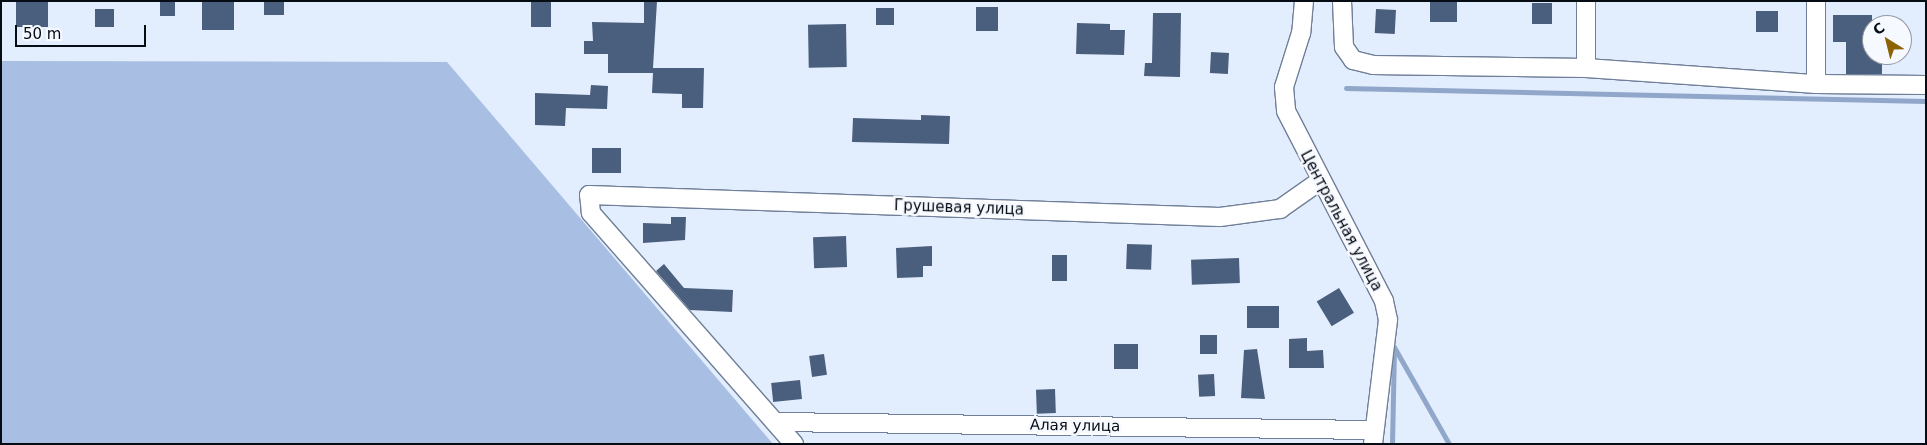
<!DOCTYPE html>
<html>
<head>
<meta charset="utf-8">
<style>
	body { margin:0 }
	#map { position:relative; width:1927px; height:445px; overflow:hidden; background:#e2edfd; font-family:"DejaVu Sans",sans-serif }
	div>[style] { position:absolute }
	[style*='--x'] { left:calc(var(--x)*1px); top:calc(var(--y)*1px); width:calc(var(--w)*1px); rotate:calc(var(--a)*1deg) }
	.forest>* { inset:0; background:#a8bfe3 }
	.stream>* { height:5px; margin:-2.5px; padding:0 2.5px; transform-origin:2.5px; border-radius:2.5px; background:#90a7c9 }
	.building>* { inset:0; background:#4a5e7d; transform-origin:0 0 }
	.roads { filter:drop-shadow(1px 0 #6f7f98) drop-shadow(-1px 0 #6f7f98) drop-shadow(0 1px #6f7f98) drop-shadow(0 -1px #6f7f98) }
	.minor>* { height:18px; margin:-9px; padding:0 9px; transform-origin:9px; border-radius:9px; background:#fff }
	span { translate:-50% -50%; white-space:nowrap; text-align:center; line-height:1.15; -webkit-text-stroke:5px #f6f9ff; paint-order:stroke }
	.street-label { font-size:15px; color:#060c14 }
	.frame { position:absolute; inset:0; border:2px solid #060c14; pointer-events:none }
	.north { position:absolute; left:1862px; top:15px; width:50px; height:50px; box-sizing:border-box; background:#f6f9ff; border:1px solid #969aa1; border-radius:50%; rotate:324deg; font-size:14px; font-weight:700; line-height:20px; text-align:center; color:#060c14 }
	.north::after { content:''; display:block; margin:auto; width:18px; height:22px; background:#8c6205; clip-path:polygon(50% 0,100% 100%,50% 72%,0 100%) }
	.scale { position:absolute; left:15px; top:25px; width:131px; height:22px; box-sizing:border-box; border:2px solid #060c14; border-top:0; padding-left:6px; font-size:15px; line-height:18px; white-space:nowrap; color:#060c14; -webkit-text-stroke:4px #f6f9ff; paint-order:stroke }
</style>
</head>
<body>
<div id="map">
	<div class="forest">
		<i style="clip-path:polygon(1px 61px,447px 62px,773px 444px,1px 444px)"></i>
	</div>
	<div class="stream">
		<i style="--x:1346;--y:88;--w:580;--a:1.28"></i>
		<i style="--x:1394;--y:347;--w:112;--a:60.4"></i>
		<i style="--x:1392;--y:444;--w:97;--a:-88.8"></i>
	</div>
	<div class="building">
		<i style="left:16px;top:1px;width:32px;height:26px"></i>
		<i style="left:160px;top:1px;width:15px;height:15px"></i>
		<i style="left:202px;top:1px;width:32px;height:29px"></i>
		<i style="left:264px;top:1px;width:20px;height:14px"></i>
		<i style="left:531px;top:1px;width:20px;height:26px"></i>
		<i style="clip-path:polygon(644px 1px,657px 1px,653px 68px,704px 68px,703px 108px,682px 108px,682px 94px,652px 93px,653px 73px,608px 73px,608px 54px,584px 54px,584px 41px,593px 41px,592px 22px,644px 23px)"></i>
		<i style="left:1430px;top:1px;width:27px;height:21px"></i>
		<i style="left:1532px;top:3px;width:20px;height:21px"></i>
		<i style="left:976px;top:7px;width:22px;height:24px"></i>
		<i style="left:876px;top:8px;width:18px;height:17px"></i>
		<i style="left:95px;top:9px;width:19px;height:18px"></i>
		<i style="left:1376px;top:9px;width:20px;height:24px;rotate:3deg"></i>
		<i style="left:1756px;top:11px;width:22px;height:21px"></i>
		<i style="clip-path:polygon(1153px 13px,1181px 13px,1180px 77px,1144px 76px,1145px 63px,1152px 63px)"></i>
		<i style="clip-path:polygon(1833px 15px,1872px 15px,1872px 55px,1882px 55px,1882px 74px,1846px 74px,1846px 42px,1833px 42px)"></i>
		<i style="clip-path:polygon(1077px 23px,1110px 24px,1110px 30px,1125px 30px,1124px 55px,1076px 54px)"></i>
		<i style="left:846px;top:24px;width:43px;height:38px;rotate:89deg"></i>
		<i style="left:1211px;top:52px;width:18px;height:21px;rotate:3deg"></i>
		<i style="clip-path:polygon(591px 85px,608px 86px,607px 109px,566px 108px,565px 126px,535px 125px,535px 93px,590px 95px)"></i>
		<i style="clip-path:polygon(921px 115px,950px 116px,949px 144px,852px 142px,853px 118px,921px 120px)"></i>
		<i style="left:592px;top:148px;width:29px;height:25px"></i>
		<i style="clip-path:polygon(671px 217px,686px 217px,685px 240px,643px 243px,643px 223px,671px 224px)"></i>
		<i style="left:846px;top:236px;width:31px;height:33px;rotate:88deg"></i>
		<i style="left:1127px;top:244px;width:25px;height:25px;rotate:2deg"></i>
		<i style="clip-path:polygon(932px 246px,932px 266px,923px 266px,923px 277px,897px 278px,896px 248px)"></i>
		<i style="left:1052px;top:255px;width:15px;height:26px"></i>
		<i style="left:1239px;top:258px;width:25px;height:48px;rotate:88deg"></i>
		<i style="clip-path:polygon(664px 264px,684px 288px,733px 290px,732px 312px,690px 310px,656px 271px)"></i>
		<i style="left:1339px;top:288px;width:29px;height:26px;rotate:59deg"></i>
		<i style="left:1279px;top:306px;width:22px;height:32px;rotate:90deg"></i>
		<i style="left:1200px;top:335px;width:17px;height:19px"></i>
		<i style="clip-path:polygon(1307px 338px,1307px 351px,1323px 350px,1324px 368px,1289px 368px,1289px 339px)"></i>
		<i style="left:1138px;top:344px;width:25px;height:24px;rotate:90deg"></i>
		<i style="clip-path:polygon(1257px 349px,1265px 399px,1241px 398px,1244px 350px)"></i>
		<i style="left:824px;top:354px;width:21px;height:15px;rotate:82deg"></i>
		<i style="left:1214px;top:374px;width:22px;height:16px;rotate:87deg"></i>
		<i style="left:800px;top:380px;width:19px;height:29px;rotate:84deg"></i>
		<i style="left:1055px;top:389px;width:24px;height:19px;rotate:88deg"></i>
	</div>
	<div class="roads">
		<div class="minor">
			<i style="--x:1304;--y:1;--w:32;--a:95"></i>
			<i style="--x:1301;--y:33;--w:57;--a:107.5"></i>
			<i style="--x:1284;--y:87;--w:24;--a:85"></i>
			<i style="--x:1286;--y:111;--w:214;--a:62.7"></i>
			<i style="--x:1384;--y:301;--w:19;--a:78"></i>
			<i style="--x:1388;--y:320;--w:125;--a:96.9"></i>
			<i style="--x:1342;--y:1;--w:46;--a:87.5"></i>
			<i style="--x:1344;--y:47;--w:16;--a:55"></i>
			<i style="--x:1353;--y:60;--w:21;--a:14"></i>
			<i style="--x:1373;--y:65;--w:213;--a:0.8"></i>
			<i style="--x:1586;--y:68;--w:231;--a:4"></i>
			<i style="--x:1816;--y:84;--w:110;--a:0.5"></i>
			<i style="--x:1586;--y:68;--w:67;--a:-90"></i>
			<i style="--x:1816;--y:84;--w:83;--a:-90"></i>
			<i style="--x:776;--y:422;--w:598;--a:0.77"></i>
			<i style="--x:794;--y:444;--w:308;--a:-131.3"></i>
			<i style="--x:591;--y:213;--w:18;--a:-96"></i>
			<i style="--x:589;--y:195;--w:631;--a:2"></i>
			<i style="--x:1220;--y:217;--w:61;--a:-7.6"></i>
			<i style="--x:1280;--y:209;--w:49;--a:-35"></i>
		</div>
	</div>
	<div class="street-label">
		<span style="left:959px;top:208px;rotate:2deg">Грушевая улица</span>
		<span style="left:1341px;top:221px;rotate:62deg">Центральная улица</span>
		<span style="left:1075px;top:426px;rotate:1deg">Алая улица</span>
	</div>
	<div class="frame"></div>
	<div class="north">С</div>
	<div class="scale">50 m</div>
</div>
</body>
</html>
